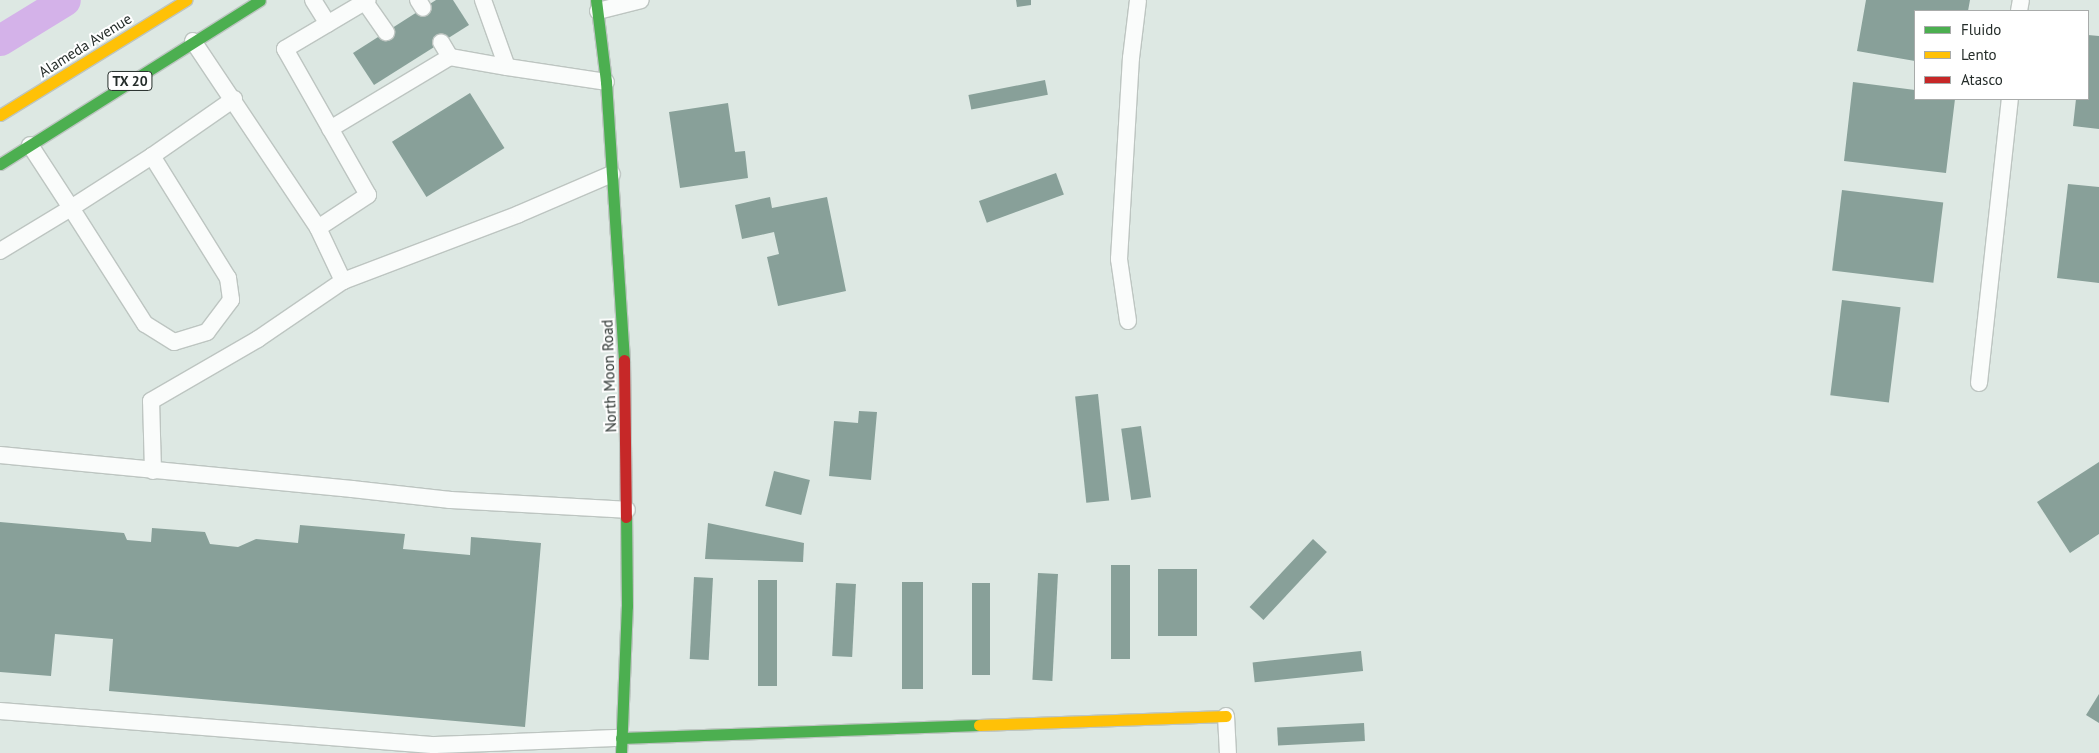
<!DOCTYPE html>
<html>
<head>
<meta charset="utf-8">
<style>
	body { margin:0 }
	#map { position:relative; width:2099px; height:753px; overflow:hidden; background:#dde8e3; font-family:"PT Sans",sans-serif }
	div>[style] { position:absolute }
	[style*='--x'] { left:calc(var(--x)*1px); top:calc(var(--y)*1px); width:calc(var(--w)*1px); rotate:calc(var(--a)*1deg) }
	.canal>* { height:31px; margin:-15.5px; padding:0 15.5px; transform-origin:15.5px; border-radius:15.5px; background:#d4b2e9 }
	.building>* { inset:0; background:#88a099; transform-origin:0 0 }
	.roads { filter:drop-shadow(1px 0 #bdc5c1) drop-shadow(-1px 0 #bdc5c1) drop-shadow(0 1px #bdc5c1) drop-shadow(0 -1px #bdc5c1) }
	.lane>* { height:16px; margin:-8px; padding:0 8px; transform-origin:8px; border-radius:8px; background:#fafcfb }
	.fast>* { height:11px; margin:-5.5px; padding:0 5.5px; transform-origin:5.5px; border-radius:5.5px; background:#4caf50 }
	.slow>* { height:11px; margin:-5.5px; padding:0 5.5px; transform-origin:5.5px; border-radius:5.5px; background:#ffc107 }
	.jam>* { height:11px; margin:-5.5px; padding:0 5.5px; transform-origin:5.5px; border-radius:5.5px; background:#c62828 }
	span { translate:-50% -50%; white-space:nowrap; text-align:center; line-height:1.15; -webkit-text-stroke:4px #fff; paint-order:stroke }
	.shield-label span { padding:1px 4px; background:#fff; border:1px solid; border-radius:4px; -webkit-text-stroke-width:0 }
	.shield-label { font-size:14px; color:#252d2a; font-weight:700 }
	.street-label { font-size:15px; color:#252d2a }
	.legend { position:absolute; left:1914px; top:10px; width:175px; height:90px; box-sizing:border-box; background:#fff; border:1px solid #a8abaa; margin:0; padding:6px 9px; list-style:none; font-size:15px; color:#252d2a }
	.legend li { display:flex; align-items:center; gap:10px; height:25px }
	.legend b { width:25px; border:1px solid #a8abaa }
</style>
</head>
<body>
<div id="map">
	<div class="canal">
		<i style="--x:0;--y:40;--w:76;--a:-31.6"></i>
	</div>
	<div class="building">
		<i style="clip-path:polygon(436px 0,453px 0,469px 25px,374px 85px,353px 53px)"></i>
		<i style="clip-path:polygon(1016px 0,1031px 0,1031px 5px,1017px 7px)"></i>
		<i style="clip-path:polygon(1866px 0,1970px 0,1968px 11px,1915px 11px,1915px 61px,1857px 51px)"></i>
		<i style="clip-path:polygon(2088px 35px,2099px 36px,2099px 129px,2073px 126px,2076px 99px,2088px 99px)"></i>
		<i style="left:1045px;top:80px;width:15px;height:78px;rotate:79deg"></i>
		<i style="clip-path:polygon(1853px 82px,1915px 90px,1915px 99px,1955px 99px,1946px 173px,1844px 161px)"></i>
		<i style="left:470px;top:93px;width:65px;height:92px;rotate:58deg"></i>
		<i style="clip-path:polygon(728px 103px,735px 152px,745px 151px,748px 178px,680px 188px,669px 112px)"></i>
		<i style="left:1056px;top:173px;width:23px;height:82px;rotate:70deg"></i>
		<i style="clip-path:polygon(2068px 184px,2099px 187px,2099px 283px,2057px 278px)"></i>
		<i style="left:1842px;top:190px;width:102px;height:81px;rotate:7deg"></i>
		<i style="clip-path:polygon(770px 197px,772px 208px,827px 197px,846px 291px,778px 306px,767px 257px,779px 254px,774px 232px,742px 239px,735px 205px)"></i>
		<i style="left:1842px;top:300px;width:59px;height:96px;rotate:7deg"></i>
		<i style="left:1098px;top:394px;width:107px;height:23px;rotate:84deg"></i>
		<i style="clip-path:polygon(859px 411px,877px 412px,871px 480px,829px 476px,834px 421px,858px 423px)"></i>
		<i style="left:1141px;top:426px;width:72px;height:20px;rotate:82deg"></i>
		<i style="clip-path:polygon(2099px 462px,2099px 534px,2070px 553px,2037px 502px)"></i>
		<i style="left:774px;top:471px;width:37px;height:36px;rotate:14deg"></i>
		<i style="clip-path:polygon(0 522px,124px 533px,127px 540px,151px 542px,152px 528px,205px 532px,210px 544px,238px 547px,256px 539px,298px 543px,300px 525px,405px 534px,403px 549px,470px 555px,471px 537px,541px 543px,525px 727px,109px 691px,113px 639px,55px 634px,51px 676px,0 672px)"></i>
		<i style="clip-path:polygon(708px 523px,804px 543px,803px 562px,705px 559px)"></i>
		<i style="left:1313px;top:539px;width:19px;height:93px;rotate:43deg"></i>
		<i style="left:1111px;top:565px;width:19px;height:94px"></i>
		<i style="left:1158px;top:569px;width:39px;height:67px"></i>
		<i style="left:1038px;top:573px;width:20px;height:107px;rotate:3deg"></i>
		<i style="left:694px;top:577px;width:19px;height:82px;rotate:3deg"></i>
		<i style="left:758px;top:580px;width:19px;height:106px"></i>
		<i style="left:902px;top:582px;width:21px;height:107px"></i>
		<i style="left:836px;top:583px;width:20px;height:73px;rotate:3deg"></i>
		<i style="left:972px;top:583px;width:18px;height:92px"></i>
		<i style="left:1361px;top:651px;width:20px;height:109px;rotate:84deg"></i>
		<i style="clip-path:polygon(2099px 694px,2099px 723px,2086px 715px)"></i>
		<i style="left:1364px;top:723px;width:18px;height:87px;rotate:87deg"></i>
	</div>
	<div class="roads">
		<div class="lane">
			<i style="--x:313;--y:0;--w:28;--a:58"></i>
			<i style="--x:418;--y:0;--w:9;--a:58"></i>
			<i style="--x:483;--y:0;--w:71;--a:70.3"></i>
			<i style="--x:507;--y:67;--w:100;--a:8.6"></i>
			<i style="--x:365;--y:2;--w:37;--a:55"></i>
			<i style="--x:598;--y:11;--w:44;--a:-14.3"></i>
			<i style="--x:2019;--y:11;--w:11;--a:-80"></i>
			<i style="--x:193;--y:41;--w:225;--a:56.2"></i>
			<i style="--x:318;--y:228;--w:59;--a:64.7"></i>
			<i style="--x:343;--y:281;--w:188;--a:-20.8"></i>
			<i style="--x:519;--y:214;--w:101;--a:-23.3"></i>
			<i style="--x:450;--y:57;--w:58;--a:10"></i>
			<i style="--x:330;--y:129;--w:140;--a:-31"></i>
			<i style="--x:450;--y:57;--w:17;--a:-121"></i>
			<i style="--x:152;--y:156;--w:100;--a:-34.8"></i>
			<i style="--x:318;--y:228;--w:60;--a:-33.4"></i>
			<i style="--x:368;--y:195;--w:168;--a:-119.6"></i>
			<i style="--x:285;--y:49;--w:96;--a:-30.6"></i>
			<i style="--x:0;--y:251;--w:83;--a:-31.2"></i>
			<i style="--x:71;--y:208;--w:96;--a:-32.7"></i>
			<i style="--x:152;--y:156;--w:144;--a:58.1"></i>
			<i style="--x:228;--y:278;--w:22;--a:82"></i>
			<i style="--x:231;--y:300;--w:40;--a:127"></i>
			<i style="--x:207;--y:332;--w:34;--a:163"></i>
			<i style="--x:174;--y:342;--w:34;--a:-148"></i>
			<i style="--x:145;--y:324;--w:138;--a:-122.5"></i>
			<i style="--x:71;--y:208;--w:75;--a:-123.1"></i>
			<i style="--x:1128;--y:321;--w:63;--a:-98.3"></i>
			<i style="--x:1119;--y:259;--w:201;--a:-86.6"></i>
			<i style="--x:1131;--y:58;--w:58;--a:-83.1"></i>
			<i style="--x:1979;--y:383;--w:286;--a:-83.8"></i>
			<i style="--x:0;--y:455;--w:354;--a:5.5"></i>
			<i style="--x:352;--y:489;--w:99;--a:6.4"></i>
			<i style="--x:450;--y:500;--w:177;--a:3.2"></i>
			<i style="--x:153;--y:471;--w:70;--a:-91.6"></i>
			<i style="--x:151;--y:401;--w:124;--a:-30.1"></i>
			<i style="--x:258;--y:339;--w:103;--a:-34.3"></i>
			<i style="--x:0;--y:711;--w:436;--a:4.5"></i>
			<i style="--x:435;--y:745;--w:186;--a:-2.2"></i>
			<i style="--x:1226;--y:716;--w:37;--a:87"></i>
		</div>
		<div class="fast">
			<i style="--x:596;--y:0;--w:83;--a:83"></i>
			<i style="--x:606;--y:82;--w:279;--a:86.3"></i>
			<i style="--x:0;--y:164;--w:307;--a:-32.2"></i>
			<i style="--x:621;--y:738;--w:358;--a:-2.1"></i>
			<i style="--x:621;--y:753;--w:147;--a:-87.7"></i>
			<i style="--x:627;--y:606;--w:89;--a:-90.6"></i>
		</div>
		<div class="slow">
			<i style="--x:0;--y:115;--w:219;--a:-31.7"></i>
			<i style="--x:979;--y:725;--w:247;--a:-2.1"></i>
		</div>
		<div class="jam">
			<i style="--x:624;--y:360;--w:157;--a:89.3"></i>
		</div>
	</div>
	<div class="shield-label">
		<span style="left:130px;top:81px">TX 20</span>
	</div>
	<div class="street-label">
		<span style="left:85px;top:45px;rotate:-32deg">Alameda Avenue</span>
		<span style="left:609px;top:376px;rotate:-92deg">North Moon Road</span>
	</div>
	<ul class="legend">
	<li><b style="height:6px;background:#4caf50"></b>Fluido</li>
	<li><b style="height:6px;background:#ffc107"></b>Lento</li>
	<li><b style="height:6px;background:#c62828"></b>Atasco</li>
	</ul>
</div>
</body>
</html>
